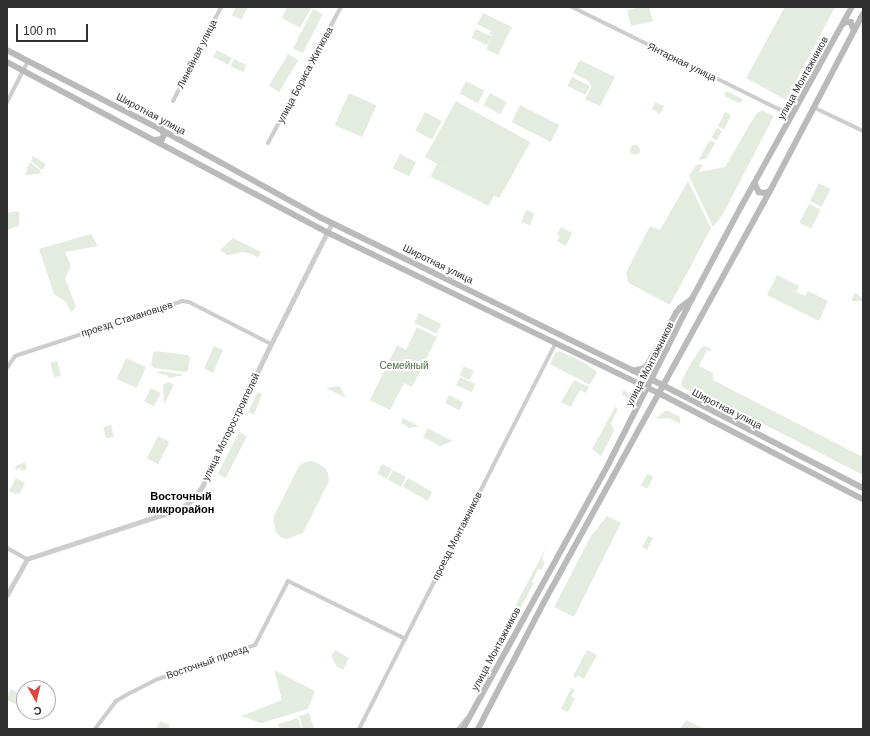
<!DOCTYPE html>
<html>
<head>
<meta charset="utf-8">
<style>
	body { margin:0 }
	#map { position:relative; width:870px; height:736px; overflow:hidden; background:#fff; font-family:Arial,sans-serif }
	div>[style] { position:absolute }
	[style*='--x'] { left:calc(var(--x)*1px); top:calc(var(--y)*1px); width:calc(var(--w)*1px); rotate:calc(var(--a)*1deg) }
	.green>* { inset:0; background:#e4ecdf; transform-origin:0 0 }
	.round { border-radius:50% }
	.minor>* { height:4px; margin:-2px; padding:0 2px; transform-origin:2px; border-radius:2px; background:#cdcdcd }
	.tertiary>* { height:4.5px; margin:-2.25px; padding:0 2.25px; transform-origin:2.25px; border-radius:2.25px; background:#cdcdcd }
	.secondary>* { height:5.5px; margin:-2.75px; padding:0 2.75px; transform-origin:2.75px; border-radius:2.75px; background:#bababa }
	span { translate:-50% -50%; white-space:nowrap; text-align:center; line-height:1.15; -webkit-text-stroke:4px #fff; paint-order:stroke }
	.street-label { font-size:10px; color:#303030 }
	.park-label { font-size:10px; color:#4e6a3f }
	.neighbourhood-label { font-size:11px; color:#000; font-weight:700 }
	.frame { position:absolute; inset:0; border:8px solid #303030; pointer-events:none }
	.north { position:absolute; left:16px; top:680px; width:40px; height:40px; box-sizing:border-box; background:#fff; border:1px solid #acacac; border-radius:50%; rotate:172deg; font-size:11px; font-weight:700; line-height:16px; text-align:center; color:#303030 }
	.north::after { content:''; display:block; margin:auto; width:14px; height:18px; background:#dc463d; clip-path:polygon(50% 0,100% 100%,50% 72%,0 100%) }
	.scale { position:absolute; left:16px; top:24px; width:72px; height:18px; box-sizing:border-box; border:2px solid #303030; border-top:0; padding-left:5px; font-size:12px; line-height:14px; white-space:nowrap; color:#303030; -webkit-text-stroke:3px #fff; paint-order:stroke }
</style>
</head>
<body>
<div id="map">
	<div class="green">
		<i style="clip-path:polygon(236px 7px,248px 7px,241px 20px,232px 15px)"></i>
		<i style="clip-path:polygon(287px 7px,311px 8px,300px 28px,282px 18px)"></i>
		<i style="clip-path:polygon(641px 7px,649px 7px,653px 21px,631px 26px,627px 10px)"></i>
		<i style="clip-path:polygon(785px 7px,835px 7px,786px 100px,746px 78px)"></i>
		<i style="left:313px;top:9px;width:11px;height:44px;rotate:27deg"></i>
		<i style="clip-path:polygon(483px 13px,512px 27px,498px 55px,486px 49px,492px 35px,489px 34px,491px 31px,477px 24px)"></i>
		<i style="left:476px;top:29px;width:17px;height:10px;rotate:25deg"></i>
		<i style="left:217px;top:50px;width:17px;height:8px;rotate:28deg"></i>
		<i style="left:288px;top:54px;width:12px;height:37px;rotate:31deg"></i>
		<i style="left:234px;top:59px;width:14px;height:8px;rotate:25deg"></i>
		<i style="clip-path:polygon(580px 60px,615px 77px,600px 106px,585px 99px,592px 86px,589px 84px,590px 82px,573px 73px)"></i>
		<i style="left:572px;top:77px;width:20px;height:10px;rotate:27deg"></i>
		<i style="left:466px;top:81px;width:21px;height:14px;rotate:28deg"></i>
		<i style="clip-path:polygon(726px 91px,743px 99px,741px 102px,739px 103px,724px 96px)"></i>
		<i style="left:349px;top:93px;width:30px;height:35px;rotate:24deg"></i>
		<i style="left:490px;top:93px;width:19px;height:14px;rotate:28deg"></i>
		<i style="left:456px;top:101px;width:85px;height:64px;rotate:29deg"></i>
		<i style="clip-path:polygon(655px 102px,664px 106px,660px 114px,652px 109px)"></i>
		<i style="left:520px;top:105px;width:44px;height:19px;rotate:27deg"></i>
		<i style="clip-path:polygon(762px 110px,774px 116px,723px 214px,713px 227px,689px 176px,696px 165px,703px 164px,699px 172px,725px 167px,756px 114px)"></i>
		<i style="left:425px;top:112px;width:19px;height:21px;rotate:28deg"></i>
		<i style="left:725px;top:112px;width:7px;height:16px;rotate:27deg"></i>
		<i style="left:717px;top:128px;width:6px;height:11px;rotate:31deg"></i>
		<i style="clip-path:polygon(710px 140px,715px 143px,706px 159px,698px 160px)"></i>
		<i class="round" style="left:630px;top:145px;width:10px;height:10px"></i>
		<i style="left:400px;top:154px;width:18px;height:16px;rotate:27deg"></i>
		<i style="clip-path:polygon(33px 156px,46px 164px,42px 170px,31px 161px)"></i>
		<i style="clip-path:polygon(30px 162px,41px 171px,39px 174px,25px 175px)"></i>
		<i style="left:437px;top:164px;width:65px;height:14px;rotate:27deg"></i>
		<i style="clip-path:polygon(688px 181px,711px 228px,670px 305px,629px 283px,626px 273px,650px 226px,660px 230px)"></i>
		<i style="left:819px;top:183px;width:13px;height:20px;rotate:27deg"></i>
		<i style="left:809px;top:204px;width:13px;height:21px;rotate:27deg"></i>
		<i style="left:526px;top:210px;width:9px;height:13px;rotate:21deg"></i>
		<i style="clip-path:polygon(19px 211px,19px 226px,7px 230px,7px 213px)"></i>
		<i style="clip-path:polygon(561px 227px,572px 233px,566px 246px,557px 241px,560px 236px,557px 234px)"></i>
		<i style="clip-path:polygon(91px 234px,98px 246px,65px 252px,71px 266px,65px 278px,76px 307px,71px 312px,66px 302px,54px 294px,39px 249px)"></i>
		<i style="clip-path:polygon(233px 238px,261px 252px,258px 257px,244px 252px,227px 255px,220px 250px)"></i>
		<i style="clip-path:polygon(777px 275px,799px 286px,796px 292px,805px 296px,808px 291px,828px 301px,819px 321px,767px 295px)"></i>
		<i style="clip-path:polygon(855px 293px,863px 298px,862px 301px,851px 301px)"></i>
		<i style="left:419px;top:313px;width:25px;height:11px;rotate:26deg"></i>
		<i style="clip-path:polygon(417px 327px,437px 337px,412px 387px,404px 383px,390px 410px,370px 400px,397px 345px,406px 350px)"></i>
		<i style="left:214px;top:346px;width:10px;height:25px;rotate:24deg"></i>
		<i style="clip-path:polygon(704px 346px,710px 348px,711px 352px,707px 350px,699px 366px,713px 373px,713px 380px,863px 457px,863px 475px,742px 413px,731px 412px,682px 387px,681px 382px,691px 363px,700px 349px)"></i>
		<i style="clip-path:polygon(156px 351px,188px 355px,190px 358px,188px 370px,185px 372px,154px 368px,151px 365px,153px 353px)"></i>
		<i style="clip-path:polygon(559px 351px,583px 362px,597px 372px,590px 385px,550px 364px,555px 353px)"></i>
		<i style="left:126px;top:358px;width:22px;height:23px;rotate:24deg"></i>
		<i style="left:57px;top:361px;width:15px;height:7px;rotate:74deg"></i>
		<i style="left:464px;top:366px;width:11px;height:10px;rotate:27deg"></i>
		<i style="clip-path:polygon(162px 371px,184px 375px,169px 378px,167px 375px,160px 374px,157px 372px)"></i>
		<i style="left:460px;top:377px;width:17px;height:9px;rotate:25deg"></i>
		<i style="clip-path:polygon(574px 380px,589px 387px,586px 393px,580px 390px,571px 407px,561px 402px)"></i>
		<i style="clip-path:polygon(168px 382px,174px 385px,164px 404px,163px 385px)"></i>
		<i style="clip-path:polygon(338px 386px,340px 387px,346px 398px,326px 388px)"></i>
		<i style="left:151px;top:388px;width:11px;height:15px;rotate:27deg"></i>
		<i style="clip-path:polygon(624px 390px,631px 396px,630px 405px,627px 403px,626px 397px,621px 394px)"></i>
		<i style="clip-path:polygon(258px 392px,262px 394px,254px 415px,248px 412px)"></i>
		<i style="left:449px;top:395px;width:16px;height:9px;rotate:27deg"></i>
		<i style="clip-path:polygon(615px 407px,618px 409px,611px 423px,614px 431px,601px 456px,592px 449px)"></i>
		<i style="clip-path:polygon(664px 411px,669px 411px,680px 417px,680px 424px,669px 418px,656px 419px)"></i>
		<i style="clip-path:polygon(403px 418px,419px 426px,409px 428px,401px 423px)"></i>
		<i style="left:111px;top:425px;width:12px;height:8px;rotate:76deg"></i>
		<i style="clip-path:polygon(428px 428px,444px 437px,453px 441px,440px 446px,423px 437px)"></i>
		<i style="left:239px;top:432px;width:9px;height:47px;rotate:27deg"></i>
		<i style="left:158px;top:436px;width:13px;height:25px;rotate:27deg"></i>
		<i style="clip-path:polygon(313px 461px,324px 467px,328px 473px,329px 481px,303px 533px,287px 539px,281px 537px,276px 533px,273px 518px,299px 466px,305px 462px)"></i>
		<i style="clip-path:polygon(25px 462px,27px 469px,21px 471px,20px 468px,16px 470px,15px 466px)"></i>
		<i style="left:382px;top:464px;width:11px;height:11px;rotate:27deg"></i>
		<i style="left:393px;top:470px;width:15px;height:11px;rotate:28deg"></i>
		<i style="left:647px;top:474px;width:7px;height:13px;rotate:27deg"></i>
		<i style="clip-path:polygon(16px 478px,25px 483px,20px 493px,14px 494px,9px 491px)"></i>
		<i style="left:408px;top:478px;width:28px;height:10px;rotate:30deg"></i>
		<i style="clip-path:polygon(607px 516px,621px 523px,574px 617px,554px 607px,591px 536px)"></i>
		<i style="clip-path:polygon(648px 536px,653px 538px,647px 550px,642px 547px)"></i>
		<i style="clip-path:polygon(546px 548px,542px 559px,545px 562px,541px 570px,538px 569px,532px 582px,534px 583px,513px 622px,507px 621px)"></i>
		<i style="clip-path:polygon(335px 650px,349px 658px,343px 670px,337px 667px,331px 656px)"></i>
		<i style="clip-path:polygon(587px 650px,597px 655px,584px 679px,578px 676px,582px 669px,576px 678px,573px 676px)"></i>
		<i style="clip-path:polygon(274px 670px,315px 691px,308px 709px,261px 723px,241px 716px,282px 700px)"></i>
		<i style="clip-path:polygon(571px 688px,575px 690px,571px 696px,575px 698px,568px 712px,561px 709px)"></i>
		<i style="clip-path:polygon(10px 689px,24px 696px,19px 706px,7px 700px)"></i>
		<i style="clip-path:polygon(309px 713px,314px 729px,303px 729px,299px 716px)"></i>
		<i style="clip-path:polygon(298px 718px,301px 729px,280px 729px,278px 724px)"></i>
		<i style="clip-path:polygon(686px 720px,702px 728px,703px 729px,680px 729px)"></i>
		<i style="clip-path:polygon(160px 721px,170px 725px,168px 729px,156px 729px)"></i>
	</div>
	<div class="minor">
		<i style="--x:572;--y:7;--w:246;--a:26.3"></i>
		<i style="--x:173;--y:101;--w:106;--a:-62.9"></i>
		<i style="--x:7;--y:102;--w:46;--a:-62.9"></i>
		<i style="--x:815;--y:108;--w:53;--a:25.6"></i>
		<i style="--x:268;--y:143;--w:154;--a:-61.8"></i>
		<i style="--x:7;--y:368;--w:14;--a:-56"></i>
		<i style="--x:15;--y:356;--w:176;--a:-18.2"></i>
		<i style="--x:182;--y:301;--w:7;--a:8"></i>
		<i style="--x:189;--y:302;--w:92;--a:27.1"></i>
		<i style="--x:7;--y:548;--w:23;--a:29"></i>
		<i style="--x:95;--y:729;--w:35;--a:-53"></i>
		<i style="--x:116;--y:701;--w:16;--a:-30"></i>
		<i style="--x:130;--y:693;--w:31;--a:-27"></i>
		<i style="--x:158;--y:679;--w:103;--a:-19.3"></i>
		<i style="--x:255;--y:645;--w:72;--a:-62.7"></i>
		<i style="--x:288;--y:581;--w:131;--a:26.2"></i>
		<i style="--x:359;--y:729;--w:433;--a:-63"></i>
	</div>
	<div class="tertiary">
		<i style="--x:7;--y:595;--w:41;--a:-60.9"></i>
		<i style="--x:27;--y:559;--w:142;--a:-18.1"></i>
		<i style="--x:162;--y:515;--w:20;--a:-20"></i>
		<i style="--x:181;--y:508;--w:16;--a:-35"></i>
		<i style="--x:194;--y:499;--w:17;--a:-57"></i>
		<i style="--x:203;--y:485;--w:152;--a:-64.3"></i>
		<i style="--x:269;--y:348;--w:140;--a:-63.3"></i>
		<i style="--x:458;--y:729;--w:13;--a:-51"></i>
	</div>
	<div class="secondary">
		<i style="--x:843;--y:24;--w:4;--a:-34"></i>
		<i style="--x:846;--y:22;--w:5;--a:0"></i>
		<i style="--x:851;--y:22;--w:9;--a:69"></i>
		<i style="--x:7;--y:50;--w:172;--a:27.3"></i>
		<i style="--x:160;--y:129;--w:185;--a:28.8"></i>
		<i style="--x:322;--y:218;--w:366;--a:26.1"></i>
		<i style="--x:651;--y:379;--w:238;--a:27.2"></i>
		<i style="--x:7;--y:62;--w:362;--a:28"></i>
		<i style="--x:327;--y:232;--w:369;--a:25.9"></i>
		<i style="--x:659;--y:393;--w:230;--a:27.5"></i>
		<i style="--x:155;--y:140;--w:7;--a:-8"></i>
		<i style="--x:162;--y:139;--w:4;--a:-63"></i>
		<i style="--x:164;--y:135;--w:7;--a:-117"></i>
		<i style="--x:755;--y:183;--w:10;--a:66"></i>
		<i style="--x:759;--y:192;--w:5;--a:11"></i>
		<i style="--x:764;--y:193;--w:6;--a:-18"></i>
		<i style="--x:633;--y:371;--w:12;--a:-14"></i>
		<i style="--x:645;--y:368;--w:5;--a:-53"></i>
		<i style="--x:648;--y:364;--w:58;--a:-61.2"></i>
		<i style="--x:676;--y:313;--w:6;--a:-51"></i>
		<i style="--x:680;--y:308;--w:15;--a:-37"></i>
		<i style="--x:463;--y:729;--w:303;--a:-61.2"></i>
		<i style="--x:609;--y:463;--w:184;--a:-63.2"></i>
		<i style="--x:692;--y:299;--w:104;--a:-62"></i>
		<i style="--x:741;--y:207;--w:229;--a:-61"></i>
		<i style="--x:478;--y:729;--w:141;--a:-62.5"></i>
		<i style="--x:543;--y:604;--w:471;--a:-61.2"></i>
		<i style="--x:770;--y:191;--w:200;--a:-62.3"></i>
	</div>
	<div class="street-label">
		<span style="left:197px;top:54px;rotate:-63deg">Линейная улица</span>
		<span style="left:682px;top:62px;rotate:26deg">Янтарная улица</span>
		<span style="left:305px;top:75px;rotate:-62deg">улица Бориса Житкова</span>
		<span style="left:803px;top:78px;rotate:-61deg">улица Монтажников</span>
		<span style="left:151px;top:114px;rotate:28deg">Широтная улица</span>
		<span style="left:438px;top:264px;rotate:26deg">Широтная улица</span>
		<span style="left:127px;top:319px;rotate:-18deg">проезд Стахановцев</span>
		<span style="left:650px;top:364px;rotate:-63deg">улица Монтажников</span>
		<span style="left:727px;top:409px;rotate:27deg">Широтная улица</span>
		<span style="left:231px;top:427px;rotate:-64deg">улица Моторостроителей</span>
		<span style="left:457px;top:536px;rotate:-63deg">проезд Монтажников</span>
		<span style="left:496px;top:649px;rotate:-62deg">улица Монтажников</span>
		<span style="left:207px;top:662px;rotate:-19deg">Восточный проезд</span>
	</div>
	<div class="park-label">
		<span style="left:404px;top:366px">Семейный</span>
	</div>
	<div class="neighbourhood-label">
		<span style="left:181px;top:503px">Восточный<br>микрорайон</span>
	</div>
	<div class="frame"></div>
	<div class="north">С</div>
	<div class="scale">100 m</div>
</div>
</body>
</html>
